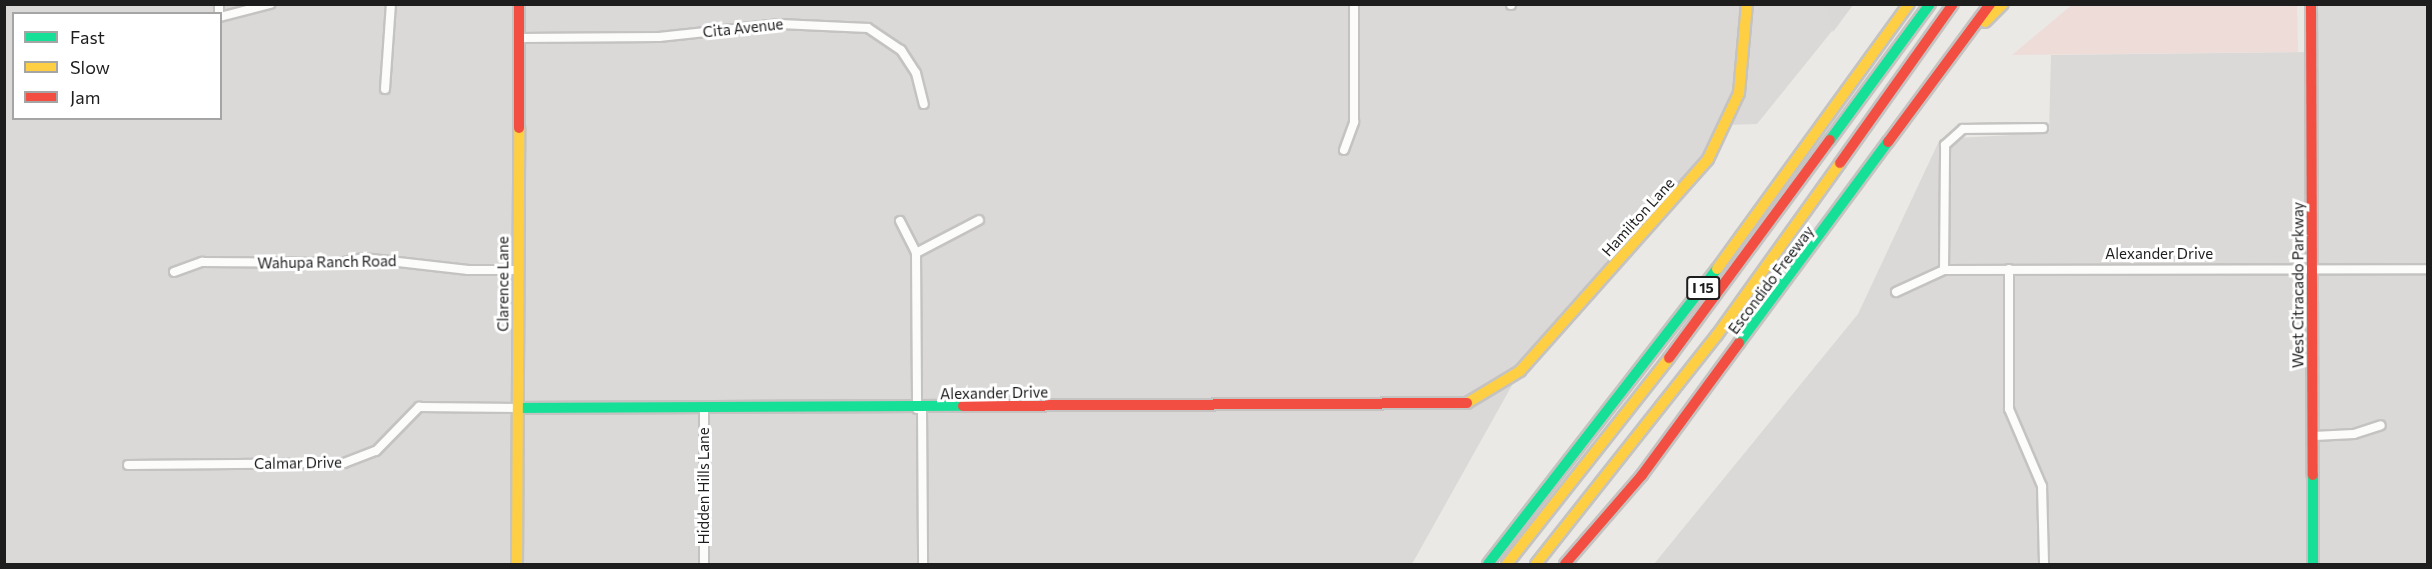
<!DOCTYPE html>
<html>
<head>
<meta charset="utf-8">
<style>
	body { margin:0 }
	#map { position:relative; width:2432px; height:569px; overflow:hidden; background:#ebe9e5; font-family:Commissioner,sans-serif }
	div>[style] { position:absolute }
	[style*='--x'] { left:calc(var(--x)*1px); top:calc(var(--y)*1px); width:calc(var(--w)*1px); rotate:calc(var(--a)*1deg) }
	.residential>* { inset:0; background:#dad9d7 }
	.commercial>* { inset:0; background:#eedcd9 }
	.religious>* { inset:0; background:#d9d8d7 }
	.roads { filter:drop-shadow(2px 0 #c4c3c1) drop-shadow(-2px 0 #c4c3c1) drop-shadow(0 2px #c4c3c1) drop-shadow(0 -2px #c4c3c1) }
	.street>* { height:8px; margin:-4px; padding:0 4px; transform-origin:4px; border-radius:4px; background:#fcfcfb }
	.fast>* { height:10px; margin:-5px; padding:0 5px; transform-origin:5px; border-radius:5px; background:#16e098 }
	.slow>* { height:10px; margin:-5px; padding:0 5px; transform-origin:5px; border-radius:5px; background:#ffcf43 }
	.jam>* { height:10px; margin:-5px; padding:0 5px; transform-origin:5px; border-radius:5px; background:#f24e42 }
	span { translate:-50% -50%; white-space:nowrap; text-align:center; line-height:1.15; -webkit-text-stroke:6px #fff; paint-order:stroke }
	.shield-label span { padding:2px 4px; background:#fff; border:2px solid; border-radius:4px; -webkit-text-stroke-width:0 }
	.shield-label { font-size:14px; color:#1d1d1d; font-weight:700 }
	.street-label { font-size:15px; color:#1d1d1d }
	.frame { position:absolute; inset:0; border:6px solid #1d1d1d; pointer-events:none }
	.legend { position:absolute; left:12px; top:12px; width:210px; height:108px; box-sizing:border-box; background:#fff; border:2px solid #a5a5a5; margin:0; padding:8px 10px; list-style:none; font-size:18px; color:#1d1d1d }
	.legend li { display:flex; align-items:center; gap:12px; height:30px }
	.legend b { width:30px; border:2px solid #a5a5a5 }
</style>
</head>
<body>
<div id="map">
	<div class="residential">
		<i style="clip-path:polygon(evenodd,4px 5px,1853px 5px,1757px 124px,1727px 125px,1708px 159px,1520px 371px,1412px 564px,5px 564px,4px 5px,14px 14px,220px 14px,220px 118px,14px 118px,14px 14px)"></i>
		<i style="clip-path:polygon(2311px 5px,2427px 5px,2427px 564px,1654px 564px,1858px 314px,1940px 139px,2049px 133px,2051px 55px,2312px 52px)"></i>
	</div>
	<div class="commercial">
		<i style="clip-path:polygon(2073px 4px,2297px 5px,2298px 52px,2012px 55px)"></i>
	</div>
	<div class="religious">
		<i style="clip-path:polygon(1826px 5px,1853px 5px,1833px 32px)"></i>
	</div>
	<div class="roads">
		<div class="street">
			<i style="--x:219;--y:4;--w:10;--a:90"></i>
			<i style="--x:1511;--y:4;--w:1;--a:90"></i>
			<i style="--x:220;--y:17;--w:52;--a:-14.6"></i>
			<i style="--x:519;--y:38;--w:140;--a:-0.4"></i>
			<i style="--x:659;--y:37;--w:122;--a:-6.1"></i>
			<i style="--x:780;--y:24;--w:88;--a:2.6"></i>
			<i style="--x:868;--y:28;--w:40;--a:34"></i>
			<i style="--x:901;--y:50;--w:27;--a:57"></i>
			<i style="--x:916;--y:73;--w:32;--a:76"></i>
			<i style="--x:385;--y:89;--w:85;--a:-86"></i>
			<i style="--x:1344;--y:150;--w:30;--a:-70"></i>
			<i style="--x:1354;--y:122;--w:118;--a:-90"></i>
			<i style="--x:900;--y:221;--w:36;--a:63"></i>
			<i style="--x:916;--y:253;--w:156;--a:89.6"></i>
			<i style="--x:916;--y:253;--w:71;--a:-27.6"></i>
			<i style="--x:2009;--y:269;--w:140;--a:90"></i>
			<i style="--x:2009;--y:409;--w:84;--a:66.8"></i>
			<i style="--x:2042;--y:486;--w:78;--a:88.5"></i>
			<i style="--x:1944;--y:270;--w:125;--a:-89.5"></i>
			<i style="--x:1945;--y:145;--w:24;--a:-42"></i>
			<i style="--x:1963;--y:129;--w:80;--a:-0.7"></i>
			<i style="--x:174;--y:272;--w:30;--a:-20"></i>
			<i style="--x:202;--y:262;--w:138;--a:0.4"></i>
			<i style="--x:340;--y:263;--w:24;--a:-12"></i>
			<i style="--x:363;--y:258;--w:106;--a:6.5"></i>
			<i style="--x:468;--y:270;--w:49;--a:0"></i>
			<i style="--x:1896;--y:292;--w:53;--a:-24.6"></i>
			<i style="--x:1944;--y:270;--w:484;--a:-0.1"></i>
			<i style="--x:704;--y:408;--w:156;--a:90"></i>
			<i style="--x:922;--y:409;--w:155;--a:89.6"></i>
			<i style="--x:2314;--y:436;--w:40;--a:-2.9"></i>
			<i style="--x:2354;--y:434;--w:28;--a:-18"></i>
			<i style="--x:128;--y:465;--w:216;--a:-0.5"></i>
			<i style="--x:344;--y:463;--w:34;--a:-21"></i>
			<i style="--x:376;--y:451;--w:62;--a:-45.7"></i>
			<i style="--x:419;--y:407;--w:99;--a:0.6"></i>
		</div>
		<div class="fast">
			<i style="--x:1830;--y:140;--w:169;--a:-53.7"></i>
			<i style="--x:1739;--y:343;--w:250;--a:-53.5"></i>
			<i style="--x:518;--y:408;--w:445;--a:-0.3"></i>
			<i style="--x:2313;--y:475;--w:89;--a:90"></i>
			<i style="--x:1488;--y:564;--w:373;--a:-52.2"></i>
		</div>
		<div class="slow">
			<i style="--x:1985;--y:22;--w:25;--a:-45"></i>
			<i style="--x:1717;--y:269;--w:327;--a:-54.1"></i>
			<i style="--x:1467;--y:403;--w:62;--a:-31.1"></i>
			<i style="--x:1520;--y:371;--w:283;--a:-48.4"></i>
			<i style="--x:1708;--y:159;--w:73;--a:-64.8"></i>
			<i style="--x:1739;--y:93;--w:89;--a:-84.9"></i>
			<i style="--x:517;--y:564;--w:436;--a:-89.7"></i>
			<i style="--x:1507;--y:564;--w:262;--a:-51.8"></i>
			<i style="--x:1536;--y:564;--w:292;--a:-51.7"></i>
			<i style="--x:1717;--y:335;--w:211;--a:-54.4"></i>
		</div>
		<div class="jam">
			<i style="--x:2311;--y:4;--w:471;--a:89.8"></i>
			<i style="--x:519;--y:128;--w:124;--a:-90"></i>
			<i style="--x:1888;--y:142;--w:172;--a:-53.5"></i>
			<i style="--x:1840;--y:163;--w:195;--a:-54.6"></i>
			<i style="--x:1669;--y:358;--w:271;--a:-53.6"></i>
			<i style="--x:963;--y:406;--w:504;--a:-0.34"></i>
			<i style="--x:1565;--y:564;--w:118;--a:-49.1"></i>
			<i style="--x:1642;--y:475;--w:164;--a:-53.7"></i>
		</div>
	</div>
	<div class="shield-label">
		<span style="left:1703px;top:288px">I 15</span>
	</div>
	<div class="street-label">
		<span style="left:743px;top:28px;rotate:-6deg">Cita Avenue</span>
		<span style="left:1638px;top:217px;rotate:-48deg">Hamilton Lane</span>
		<span style="left:2159px;top:254px">Alexander Drive</span>
		<span style="left:327px;top:262px;rotate:-1deg">Wahupa Ranch Road</span>
		<span style="left:1771px;top:280px;rotate:-53deg">Escondido Freeway</span>
		<span style="left:503px;top:284px;rotate:-90deg">Clarence Lane</span>
		<span style="left:2298px;top:285px;rotate:-90deg">West Citracado Parkway</span>
		<span style="left:994px;top:393px;rotate:-1deg">Alexander Drive</span>
		<span style="left:298px;top:463px;rotate:-1deg">Calmar Drive</span>
		<span style="left:704px;top:486px;rotate:-90deg">Hidden Hills Lane</span>
	</div>
	<div class="frame"></div>
	<ul class="legend">
	<li><b style="height:8px;background:#16e098"></b>Fast</li>
	<li><b style="height:8px;background:#ffcf43"></b>Slow</li>
	<li><b style="height:8px;background:#f24e42"></b>Jam</li>
	</ul>
</div>
</body>
</html>
